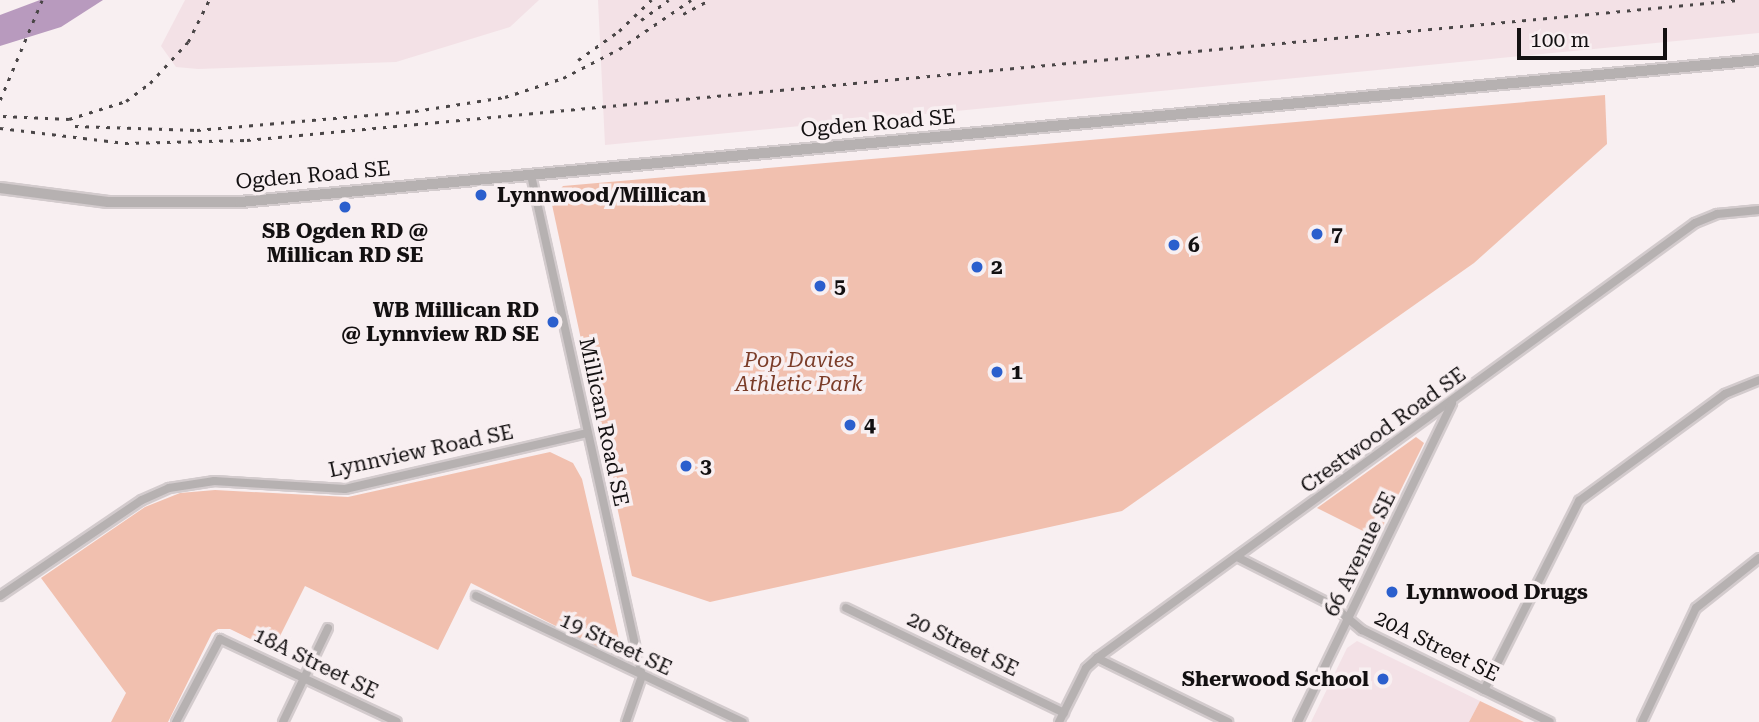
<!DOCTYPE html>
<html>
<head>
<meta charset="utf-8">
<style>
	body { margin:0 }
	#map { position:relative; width:1759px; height:722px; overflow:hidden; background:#f8eff1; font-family:"Roboto Serif",serif }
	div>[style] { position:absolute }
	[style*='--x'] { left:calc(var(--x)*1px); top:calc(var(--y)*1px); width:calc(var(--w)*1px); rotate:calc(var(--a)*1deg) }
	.built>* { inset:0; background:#f3e1e6 }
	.green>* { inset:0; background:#f1c0af }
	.water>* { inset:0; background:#b89abe }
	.roads { filter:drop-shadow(2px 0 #d3cbcd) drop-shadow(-2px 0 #d3cbcd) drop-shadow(0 2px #d3cbcd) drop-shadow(0 -2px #d3cbcd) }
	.minor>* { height:8px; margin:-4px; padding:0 4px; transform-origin:4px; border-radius:4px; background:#b6b1b1 }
	.tertiary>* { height:10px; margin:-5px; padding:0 5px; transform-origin:5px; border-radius:5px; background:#b6b1b1 }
	.rail>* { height:2.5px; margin-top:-1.25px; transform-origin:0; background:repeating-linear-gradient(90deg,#4a4647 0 3.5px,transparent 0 10.5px) }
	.dots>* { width:19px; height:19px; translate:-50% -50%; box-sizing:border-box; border:4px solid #f8eff1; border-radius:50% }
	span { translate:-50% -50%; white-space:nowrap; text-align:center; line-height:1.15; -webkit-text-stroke:7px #f8eff1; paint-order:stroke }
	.street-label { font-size:21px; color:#131011 }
	.poi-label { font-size:21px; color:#131011; font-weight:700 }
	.left { translate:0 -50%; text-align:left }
	.right { translate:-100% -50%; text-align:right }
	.park-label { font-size:21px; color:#7b3d29; font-style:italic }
	.scale { position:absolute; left:1517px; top:28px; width:150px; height:32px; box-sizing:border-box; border:4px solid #131011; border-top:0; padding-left:9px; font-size:21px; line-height:24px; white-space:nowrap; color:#131011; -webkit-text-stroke:5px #f8eff1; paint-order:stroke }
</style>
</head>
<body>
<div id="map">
	<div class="built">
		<i style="clip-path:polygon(185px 0,539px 0,510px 27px,396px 62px,198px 69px,176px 67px,161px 46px)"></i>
		<i style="clip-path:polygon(598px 0,1759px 0,1759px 33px,605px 145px)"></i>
		<i style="clip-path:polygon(1357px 641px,1480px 701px,1469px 722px,1311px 722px,1347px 648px)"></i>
	</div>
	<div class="green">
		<i style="clip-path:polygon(1605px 95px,1607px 144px,1474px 263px,1122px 511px,710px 602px,632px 576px,551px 200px,563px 186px)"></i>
		<i style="clip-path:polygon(1416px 437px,1424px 443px,1377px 538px,1317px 508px)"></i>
		<i style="clip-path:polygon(550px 452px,573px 463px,582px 479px,618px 634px,619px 642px,609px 653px,471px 583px,438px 650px,305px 586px,273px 650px,230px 629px,218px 629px,212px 633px,168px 722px,111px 722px,126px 693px,41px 578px,145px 507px,180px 493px,215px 490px,348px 497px)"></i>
		<i style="clip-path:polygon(1480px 701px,1524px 722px,1469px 722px)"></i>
	</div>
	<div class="water">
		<i style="clip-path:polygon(40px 0,103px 0,61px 27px,0 46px,0 15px)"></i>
	</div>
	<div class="roads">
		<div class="minor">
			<i style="--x:531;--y:175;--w:513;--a:77.51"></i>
			<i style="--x:642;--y:676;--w:49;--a:109.2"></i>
			<i style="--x:1237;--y:557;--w:106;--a:26.8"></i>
			<i style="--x:1332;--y:605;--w:39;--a:40"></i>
			<i style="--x:1362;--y:630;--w:209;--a:26.1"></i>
			<i style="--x:0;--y:596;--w:171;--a:-34.1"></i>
			<i style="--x:142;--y:500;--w:30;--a:-24"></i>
			<i style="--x:169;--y:488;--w:46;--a:-8.8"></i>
			<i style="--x:214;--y:481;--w:131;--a:3.5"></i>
			<i style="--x:345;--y:489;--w:248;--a:-13"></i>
			<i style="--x:476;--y:596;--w:295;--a:25.3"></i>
			<i style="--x:846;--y:608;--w:242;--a:25.7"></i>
			<i style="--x:1097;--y:658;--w:146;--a:26"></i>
			<i style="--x:1484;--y:690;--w:212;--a:-63.3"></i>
			<i style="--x:1579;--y:501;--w:181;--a:-36.2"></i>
			<i style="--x:1725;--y:394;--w:37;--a:-22"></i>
			<i style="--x:176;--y:722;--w:94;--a:-62.1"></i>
			<i style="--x:220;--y:639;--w:195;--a:25.1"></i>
			<i style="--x:283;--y:722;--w:104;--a:-64.4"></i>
			<i style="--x:1059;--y:722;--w:60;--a:-63.4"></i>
			<i style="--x:1086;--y:668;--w:15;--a:-42"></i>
			<i style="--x:1097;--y:658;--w:739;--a:-36.03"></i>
			<i style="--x:1695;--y:223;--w:24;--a:-22"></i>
			<i style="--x:1717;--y:214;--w:42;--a:-5.4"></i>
			<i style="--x:1298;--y:722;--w:354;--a:-64.2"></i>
			<i style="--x:1642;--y:722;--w:126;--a:-64.7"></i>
			<i style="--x:1696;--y:608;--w:80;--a:-38.4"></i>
		</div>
		<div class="tertiary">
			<i style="--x:0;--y:188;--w:109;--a:7.4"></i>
			<i style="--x:108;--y:202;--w:132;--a:0"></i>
			<i style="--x:240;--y:202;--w:1526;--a:-5.34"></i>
		</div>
	</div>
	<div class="rail">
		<i style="--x:683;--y:14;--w:30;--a:-28"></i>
		<i style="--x:641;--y:20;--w:34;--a:-36"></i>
		<i style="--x:578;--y:60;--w:50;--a:-35.3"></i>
		<i style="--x:619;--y:31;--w:45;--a:-44.1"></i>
		<i style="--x:0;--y:100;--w:108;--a:-67.2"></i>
		<i style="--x:3;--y:116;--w:66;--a:2.6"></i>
		<i style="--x:69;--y:119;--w:60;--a:-17.5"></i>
		<i style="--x:126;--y:101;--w:30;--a:-37"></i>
		<i style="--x:150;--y:83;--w:56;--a:-47.2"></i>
		<i style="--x:188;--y:42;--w:47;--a:-63.4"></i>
		<i style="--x:75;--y:126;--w:122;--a:1.9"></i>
		<i style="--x:197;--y:130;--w:219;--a:-5"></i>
		<i style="--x:415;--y:111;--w:91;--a:-8.8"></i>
		<i style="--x:505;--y:97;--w:61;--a:-18.1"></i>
		<i style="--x:563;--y:78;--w:63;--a:-27.4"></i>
		<i style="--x:619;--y:49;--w:87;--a:-34.2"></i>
		<i style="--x:0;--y:128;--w:126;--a:6.8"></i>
		<i style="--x:125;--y:143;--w:122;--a:-1.4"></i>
		<i style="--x:247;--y:140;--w:1498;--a:-5.36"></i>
	</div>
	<div class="dots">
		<i style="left:481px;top:195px;background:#2b5fcd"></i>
		<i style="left:345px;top:207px;background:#2b5fcd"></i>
		<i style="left:1317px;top:234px;background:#2b5fcd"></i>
		<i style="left:1174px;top:245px;background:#2b5fcd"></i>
		<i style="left:977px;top:267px;background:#2b5fcd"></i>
		<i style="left:820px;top:286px;background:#2b5fcd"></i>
		<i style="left:553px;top:322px;background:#2b5fcd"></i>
		<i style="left:997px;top:372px;background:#2b5fcd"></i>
		<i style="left:850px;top:425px;background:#2b5fcd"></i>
		<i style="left:686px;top:466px;background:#2b5fcd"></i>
		<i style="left:1392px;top:592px;background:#2b5fcd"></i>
		<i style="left:1383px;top:679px;background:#2b5fcd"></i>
	</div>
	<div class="street-label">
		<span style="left:878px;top:123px;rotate:-5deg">Ogden Road SE</span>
		<span style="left:313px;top:175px;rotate:-5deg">Ogden Road SE</span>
		<span style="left:604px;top:422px;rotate:78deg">Millican Road SE</span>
		<span style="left:1383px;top:430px;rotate:-36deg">Crestwood Road SE</span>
		<span style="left:421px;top:451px;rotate:-12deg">Lynnview Road SE</span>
		<span style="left:1360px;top:554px;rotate:-64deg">66 Avenue SE</span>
		<span style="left:616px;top:644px;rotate:25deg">19 Street SE</span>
		<span style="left:963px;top:644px;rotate:26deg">20 Street SE</span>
		<span style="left:1437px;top:646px;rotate:26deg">20A Street SE</span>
		<span style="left:316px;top:663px;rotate:26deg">18A Street SE</span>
	</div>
	<div class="poi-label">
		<span class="left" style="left:497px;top:195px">Lynnwood/Millican</span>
		<span style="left:345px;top:243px">SB Ogden RD @<br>Millican RD SE</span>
		<span class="left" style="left:1331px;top:234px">7</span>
		<span class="left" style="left:1188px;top:245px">6</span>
		<span class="left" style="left:991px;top:267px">2</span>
		<span class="left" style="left:834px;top:286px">5</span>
		<span class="right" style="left:539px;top:322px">WB Millican RD<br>@ Lynnview RD SE</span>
		<span class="left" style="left:1011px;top:372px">1</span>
		<span class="left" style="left:864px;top:425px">4</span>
		<span class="left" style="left:700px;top:466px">3</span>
		<span class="left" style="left:1406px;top:592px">Lynnwood Drugs</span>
		<span class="right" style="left:1369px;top:679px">Sherwood School</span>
	</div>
	<div class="park-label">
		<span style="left:799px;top:372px">Pop Davies<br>Athletic Park</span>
	</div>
	<div class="scale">100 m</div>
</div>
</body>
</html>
